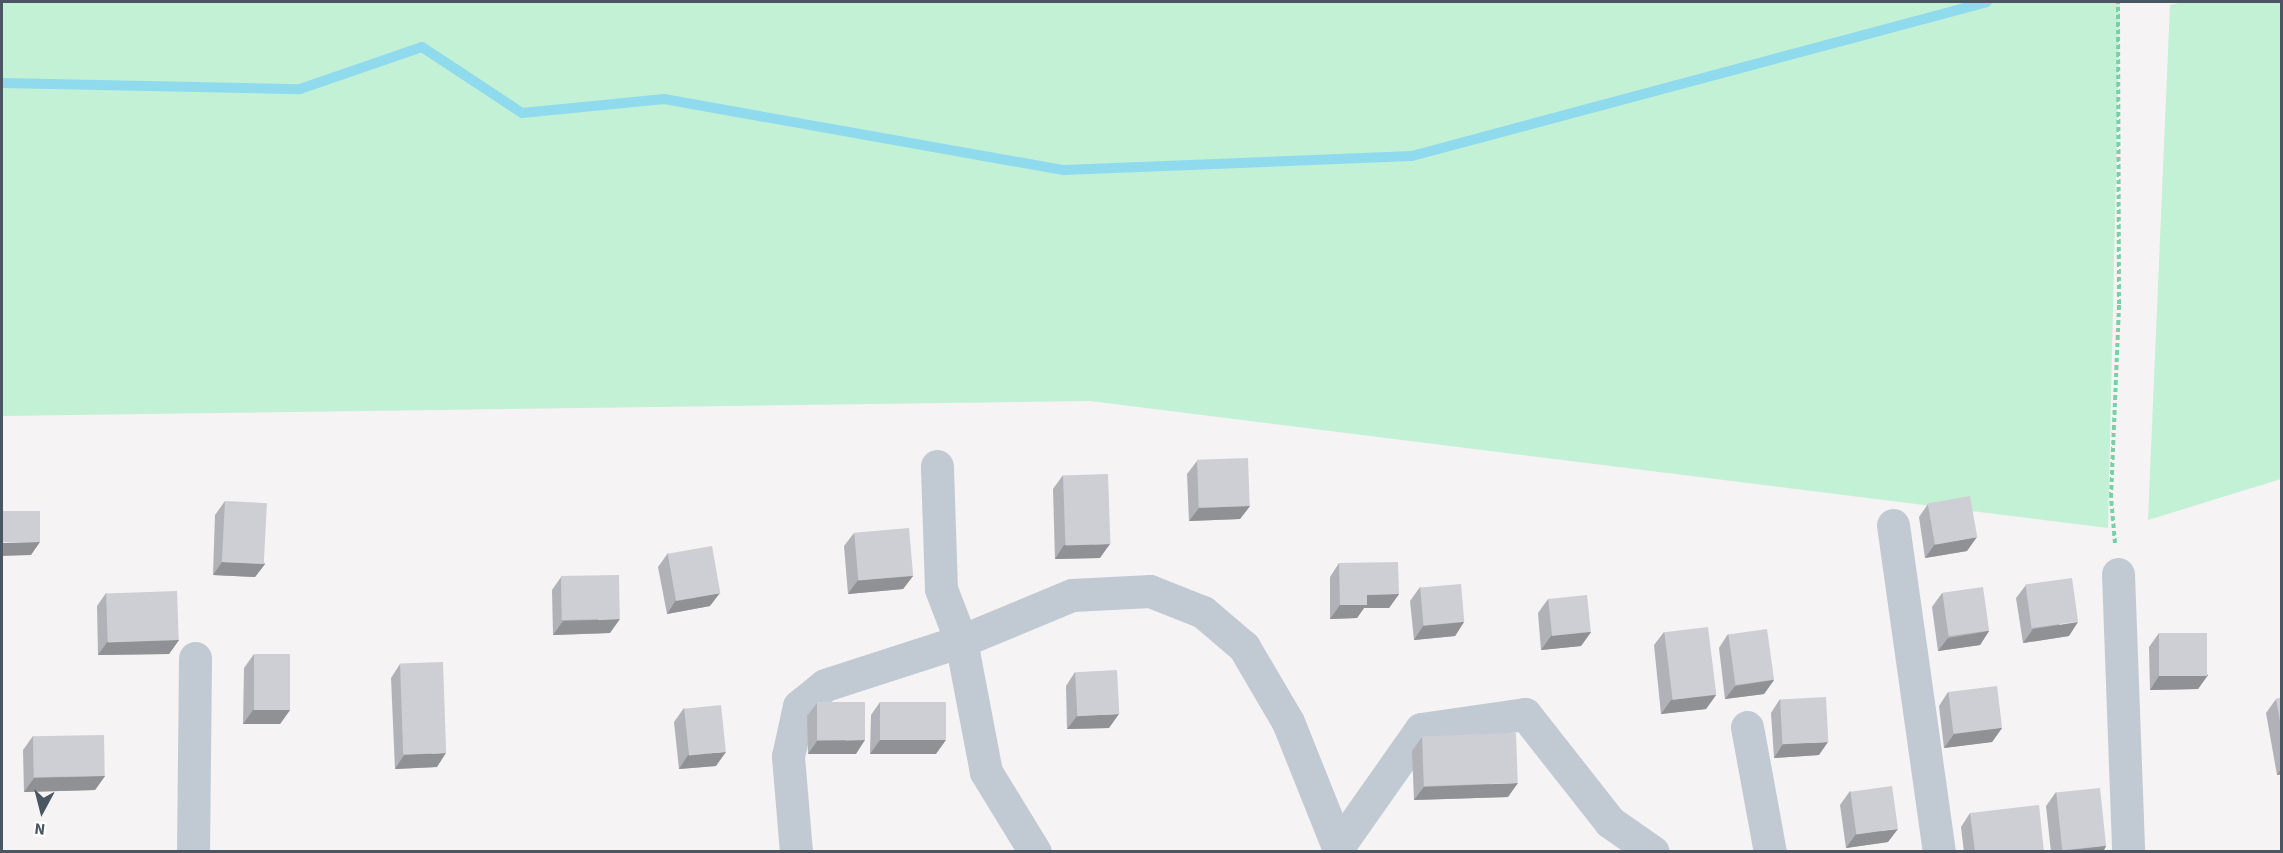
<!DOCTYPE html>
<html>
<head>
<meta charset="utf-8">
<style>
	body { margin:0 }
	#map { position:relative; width:2283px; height:853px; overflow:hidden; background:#f5f3f3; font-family:"Source Sans 3",sans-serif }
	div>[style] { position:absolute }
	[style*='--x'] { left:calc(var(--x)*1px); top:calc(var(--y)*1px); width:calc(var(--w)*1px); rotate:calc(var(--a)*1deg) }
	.green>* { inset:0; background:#c3f1d5 }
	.stream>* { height:10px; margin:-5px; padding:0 5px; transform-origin:5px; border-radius:5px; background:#90daee }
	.path>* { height:4px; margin-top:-2px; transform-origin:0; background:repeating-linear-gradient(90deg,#7ad0a6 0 4.5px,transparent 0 7.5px) }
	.minor>* { height:33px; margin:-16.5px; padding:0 16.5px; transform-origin:16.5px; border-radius:16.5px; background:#c1cad2 }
	.wall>* { inset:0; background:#b0b2b7 }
	.shaded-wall>* { inset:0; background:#909195 }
	.building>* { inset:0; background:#cdcfd5; transform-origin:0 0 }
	span { translate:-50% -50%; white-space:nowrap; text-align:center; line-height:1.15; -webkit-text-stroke:5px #fff; paint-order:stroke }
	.frame { position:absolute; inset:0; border:3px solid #4a5661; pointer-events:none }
	.north { position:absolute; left:12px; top:781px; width:60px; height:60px; -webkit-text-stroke:4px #fff; paint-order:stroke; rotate:187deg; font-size:16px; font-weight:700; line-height:24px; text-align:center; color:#4a5661 }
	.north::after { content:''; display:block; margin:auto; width:21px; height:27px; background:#4a5661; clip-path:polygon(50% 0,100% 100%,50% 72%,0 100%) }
</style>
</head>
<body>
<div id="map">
	<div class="green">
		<i style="clip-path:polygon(2px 2px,2120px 2px,2108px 528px,1090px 401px,2px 416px)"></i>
		<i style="clip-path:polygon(2184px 2px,2281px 2px,2281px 479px,2148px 520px,2170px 5px)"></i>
	</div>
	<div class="stream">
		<i style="--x:2;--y:83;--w:298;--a:1.2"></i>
		<i style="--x:300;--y:89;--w:129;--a:-19"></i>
		<i style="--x:422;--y:47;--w:120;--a:33.4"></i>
		<i style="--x:522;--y:113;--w:143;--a:-5.6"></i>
		<i style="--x:664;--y:99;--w:406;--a:10.1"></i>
		<i style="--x:1064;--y:170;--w:348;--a:-2.3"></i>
		<i style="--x:1412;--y:156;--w:595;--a:-14.99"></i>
	</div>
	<div class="path">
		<i style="--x:2115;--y:543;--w:46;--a:-95"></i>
		<i style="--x:2111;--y:497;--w:193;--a:-87.6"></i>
		<i style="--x:2119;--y:304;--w:302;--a:-90.2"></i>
	</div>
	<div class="minor">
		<i style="--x:1893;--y:525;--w:330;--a:82"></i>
		<i style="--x:2118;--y:574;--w:278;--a:87.9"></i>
		<i style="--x:1747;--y:727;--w:127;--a:79.6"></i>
		<i style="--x:1338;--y:847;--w:144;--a:-54.9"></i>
		<i style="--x:1421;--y:729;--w:105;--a:-8.2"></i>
		<i style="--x:1525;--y:714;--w:137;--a:51.8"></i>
		<i style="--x:1610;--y:822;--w:52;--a:34.9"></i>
		<i style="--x:193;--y:852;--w:194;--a:-89.4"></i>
		<i style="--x:796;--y:852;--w:96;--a:-94.8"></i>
		<i style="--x:788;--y:756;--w:51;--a:-77.6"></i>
		<i style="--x:799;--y:706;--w:33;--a:-39"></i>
		<i style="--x:825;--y:685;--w:143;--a:-17.9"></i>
		<i style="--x:961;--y:641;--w:56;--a:-111"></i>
		<i style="--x:941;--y:589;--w:123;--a:-91.9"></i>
		<i style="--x:1035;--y:852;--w:94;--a:-121.5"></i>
		<i style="--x:986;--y:772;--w:133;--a:-100.8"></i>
		<i style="--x:961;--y:641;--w:120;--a:-22.5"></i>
		<i style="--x:1072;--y:595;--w:78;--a:-2.9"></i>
		<i style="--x:1150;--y:591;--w:57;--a:21.6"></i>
		<i style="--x:1203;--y:612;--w:54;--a:40.5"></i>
		<i style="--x:1244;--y:647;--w:87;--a:59.6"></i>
		<i style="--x:1288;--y:722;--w:140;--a:68.2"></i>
	</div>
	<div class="wall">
		<i style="clip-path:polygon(1197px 461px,1250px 506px,1240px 519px,1189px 521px,1187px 474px)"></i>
		<i style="clip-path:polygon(1063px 475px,1100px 558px,1055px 559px,1053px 489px)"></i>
		<i style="clip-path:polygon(225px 501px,265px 564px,255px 577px,213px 575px,215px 515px)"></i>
		<i style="clip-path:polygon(1928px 504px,1967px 551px,1925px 558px,1919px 517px)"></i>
		<i style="clip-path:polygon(854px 533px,913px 576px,903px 589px,848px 594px,844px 546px)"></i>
		<i style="clip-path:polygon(668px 553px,710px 606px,667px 614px,658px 567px)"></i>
		<i style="clip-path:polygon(1339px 563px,1399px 594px,1389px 608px,1364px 608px,1357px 618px,1330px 619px,1330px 577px)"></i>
		<i style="clip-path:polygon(561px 577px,610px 633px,553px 635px,552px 590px)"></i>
		<i style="clip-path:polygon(2026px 585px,2069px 636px,2023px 643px,2016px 598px)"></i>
		<i style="clip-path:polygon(1420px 587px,1464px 622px,1455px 636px,1414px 640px,1410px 601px)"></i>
		<i style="clip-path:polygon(106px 593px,179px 640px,169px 654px,98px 655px,97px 606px)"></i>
		<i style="clip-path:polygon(1942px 593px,1989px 631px,1980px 645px,1938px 651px,1932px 607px)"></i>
		<i style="clip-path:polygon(1548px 599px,1591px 632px,1581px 646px,1541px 650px,1538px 613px)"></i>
		<i style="clip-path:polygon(1664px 632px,1716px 695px,1706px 709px,1661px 714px,1654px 645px)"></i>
		<i style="clip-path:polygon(2159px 633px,2208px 675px,2198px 689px,2150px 690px,2149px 647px)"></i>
		<i style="clip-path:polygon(1728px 634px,1774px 680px,1764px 694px,1725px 699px,1719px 648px)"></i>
		<i style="clip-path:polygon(254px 654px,290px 710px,280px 724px,243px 724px,244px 668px)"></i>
		<i style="clip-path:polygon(400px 664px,437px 767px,395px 769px,391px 678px)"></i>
		<i style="clip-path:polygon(1075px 672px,1109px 728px,1067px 729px,1066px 686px)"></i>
		<i style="clip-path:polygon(1948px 692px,2002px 728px,1992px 742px,1944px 748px,1939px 706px)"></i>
		<i style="clip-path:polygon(2282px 698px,2282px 774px,2277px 775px,2266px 713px,2276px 699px)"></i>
		<i style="clip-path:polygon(1780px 699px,1819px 755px,1774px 758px,1771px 713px)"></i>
		<i style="clip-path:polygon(880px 702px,936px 754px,870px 754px,871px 715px)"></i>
		<i style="clip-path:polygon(817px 703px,856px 754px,808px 754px,807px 716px)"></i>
		<i style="clip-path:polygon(684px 708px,716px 766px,679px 769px,674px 722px)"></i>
		<i style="clip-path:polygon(33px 736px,105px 776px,95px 790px,24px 792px,23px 750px)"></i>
		<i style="clip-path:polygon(1422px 737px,1508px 797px,1414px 800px,1412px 751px)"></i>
		<i style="clip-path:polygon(1850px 791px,1888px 842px,1846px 848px,1840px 805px)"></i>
		<i style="clip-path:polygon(2056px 792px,2106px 846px,2103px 852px,2051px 852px,2046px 806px)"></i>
		<i style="clip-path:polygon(1970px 813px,2044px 852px,1964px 852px,1961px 827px)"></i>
	</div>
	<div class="shaded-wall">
		<i style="clip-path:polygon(1250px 506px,1240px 519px,1189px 521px,1199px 508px)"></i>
		<i style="clip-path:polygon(1977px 537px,1967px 551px,1925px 558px,1935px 544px)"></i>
		<i style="clip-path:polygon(40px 542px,31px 555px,2px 556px,2px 543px)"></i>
		<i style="clip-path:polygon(1110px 544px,1100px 558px,1055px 559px,1064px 545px)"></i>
		<i style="clip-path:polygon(222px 562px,265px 564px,255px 577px,213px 575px)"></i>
		<i style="clip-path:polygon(913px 576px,903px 589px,848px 594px,858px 580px)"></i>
		<i style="clip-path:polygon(720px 593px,710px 606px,667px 614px,676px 600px)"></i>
		<i style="clip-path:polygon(1399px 594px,1389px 608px,1364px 608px,1357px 618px,1330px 619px,1340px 605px,1367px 595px)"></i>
		<i style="clip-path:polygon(620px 619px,610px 633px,553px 635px,563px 621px)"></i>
		<i style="clip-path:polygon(1464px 622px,1455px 636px,1414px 640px,1423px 626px)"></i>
		<i style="clip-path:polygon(2078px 622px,2069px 636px,2023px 643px,2033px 629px)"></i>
		<i style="clip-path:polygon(1989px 631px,1980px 645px,1938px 651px,1948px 638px)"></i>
		<i style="clip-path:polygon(1591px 632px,1581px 646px,1541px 650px,1551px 636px)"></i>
		<i style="clip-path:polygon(179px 640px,169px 654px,98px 655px,108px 641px)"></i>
		<i style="clip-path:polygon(2208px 675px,2198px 689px,2150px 690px,2159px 676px)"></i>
		<i style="clip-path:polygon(1774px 680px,1764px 694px,1725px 699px,1735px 686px)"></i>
		<i style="clip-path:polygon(1716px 695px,1706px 709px,1661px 714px,1671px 700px)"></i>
		<i style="clip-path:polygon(253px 710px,290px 710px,280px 724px,243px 724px)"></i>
		<i style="clip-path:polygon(1119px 714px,1109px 728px,1067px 729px,1077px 716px)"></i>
		<i style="clip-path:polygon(2002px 728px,1992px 742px,1944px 748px,1954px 734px)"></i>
		<i style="clip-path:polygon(865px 740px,856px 754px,808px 754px,817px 741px)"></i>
		<i style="clip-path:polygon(880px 740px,946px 740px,936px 754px,870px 754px)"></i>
		<i style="clip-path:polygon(1828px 742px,1819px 755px,1774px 758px,1783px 744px)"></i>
		<i style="clip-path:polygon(726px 752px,716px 766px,679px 769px,688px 755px)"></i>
		<i style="clip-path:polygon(446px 753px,437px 767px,395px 769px,404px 755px)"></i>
		<i style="clip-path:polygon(2282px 768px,2282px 774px,2277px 775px)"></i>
		<i style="clip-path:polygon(105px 776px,95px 790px,24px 792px,34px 778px)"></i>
		<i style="clip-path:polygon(1518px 783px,1508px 797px,1414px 800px,1424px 787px)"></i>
		<i style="clip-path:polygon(1898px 829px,1888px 842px,1846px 848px,1856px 834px)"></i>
		<i style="clip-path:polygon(2106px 846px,2103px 852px,2062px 852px,2062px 851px)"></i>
	</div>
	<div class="building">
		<i style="left:1248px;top:458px;width:48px;height:51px;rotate:88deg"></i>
		<i style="left:1108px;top:474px;width:70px;height:45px;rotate:88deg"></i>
		<i style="left:1970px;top:496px;width:42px;height:43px;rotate:80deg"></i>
		<i style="left:225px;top:501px;width:42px;height:61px;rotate:3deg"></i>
		<i style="left:40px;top:511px;width:31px;height:38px;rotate:90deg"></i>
		<i style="left:909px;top:528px;width:48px;height:55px;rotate:85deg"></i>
		<i style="left:712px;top:546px;width:48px;height:45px;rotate:80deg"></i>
		<i style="clip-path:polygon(1398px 562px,1399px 594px,1367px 595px,1367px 605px,1340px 605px,1339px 563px)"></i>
		<i style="left:619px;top:575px;width:44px;height:58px;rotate:89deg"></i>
		<i style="left:2072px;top:578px;width:44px;height:47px;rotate:82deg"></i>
		<i style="left:1461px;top:584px;width:38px;height:41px;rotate:85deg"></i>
		<i style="left:1983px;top:587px;width:44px;height:41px;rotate:82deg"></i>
		<i style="left:177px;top:591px;width:49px;height:71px;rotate:88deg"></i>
		<i style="left:1587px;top:595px;width:37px;height:39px;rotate:84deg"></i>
		<i style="left:1708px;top:627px;width:68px;height:44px;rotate:83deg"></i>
		<i style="left:1767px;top:629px;width:51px;height:39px;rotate:82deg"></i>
		<i style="left:2159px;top:633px;width:48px;height:43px"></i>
		<i style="left:254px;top:654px;width:36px;height:56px"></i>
		<i style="left:443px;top:662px;width:91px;height:43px;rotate:88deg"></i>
		<i style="left:1117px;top:670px;width:44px;height:42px;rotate:87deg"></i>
		<i style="left:1997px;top:686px;width:42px;height:49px;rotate:83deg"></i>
		<i style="left:1826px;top:697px;width:45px;height:46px;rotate:87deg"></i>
		<i style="clip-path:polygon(2282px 698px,2282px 732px,2276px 699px)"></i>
		<i style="left:865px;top:702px;width:38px;height:48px;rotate:90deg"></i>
		<i style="left:880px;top:702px;width:66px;height:38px"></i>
		<i style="left:721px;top:705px;width:47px;height:37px;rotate:84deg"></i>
		<i style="left:1516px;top:733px;width:50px;height:94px;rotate:88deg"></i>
		<i style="left:104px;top:735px;width:41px;height:71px;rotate:89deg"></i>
		<i style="left:1892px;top:786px;width:43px;height:42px;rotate:82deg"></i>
		<i style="left:2100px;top:788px;width:58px;height:44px;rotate:84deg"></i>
		<i style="clip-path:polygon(2039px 805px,2044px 852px,1975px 852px,1970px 813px)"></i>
	</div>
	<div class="frame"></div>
	<div class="north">N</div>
</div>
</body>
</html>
